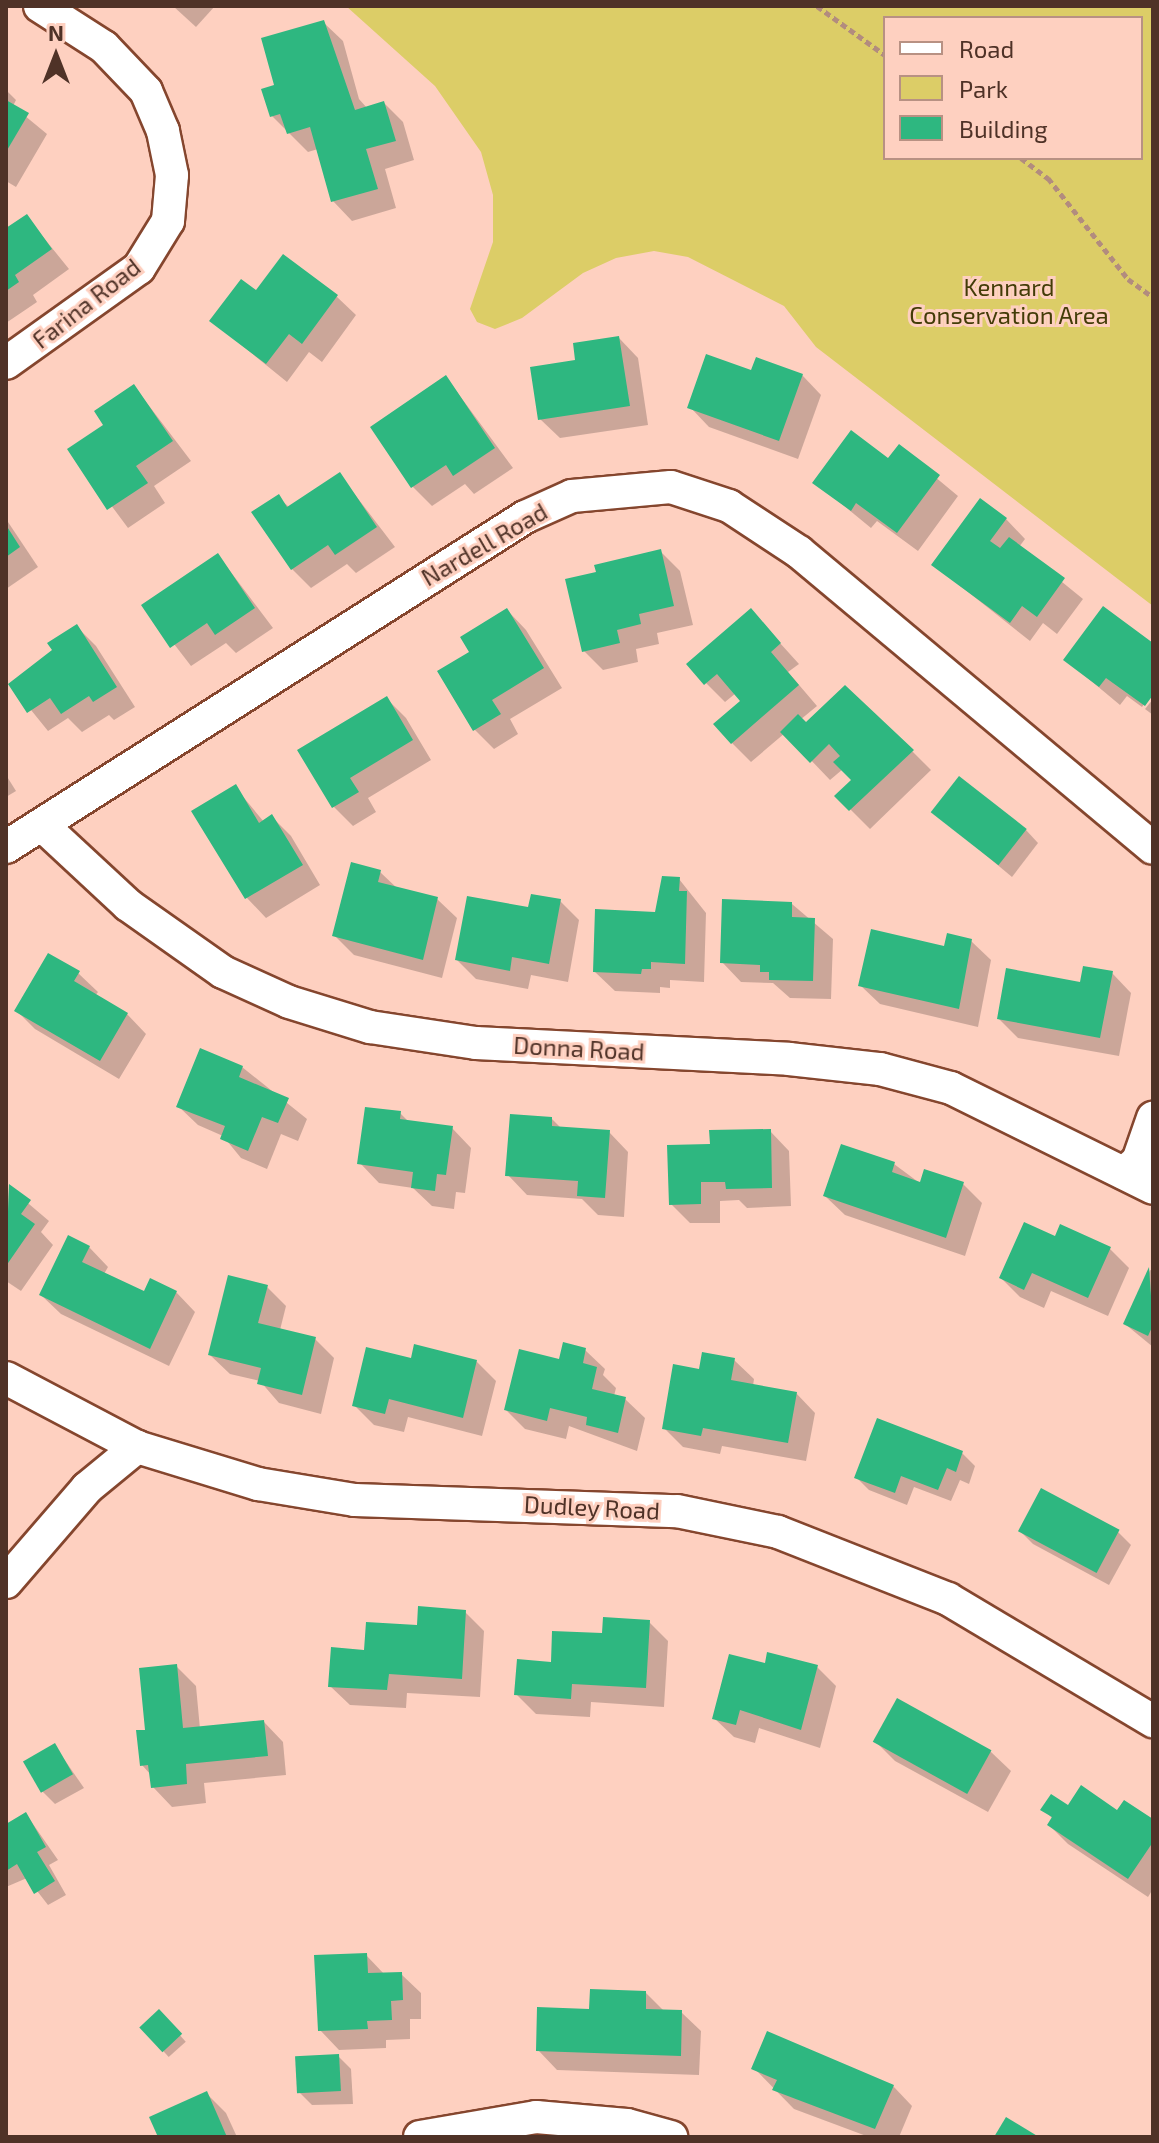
<!DOCTYPE html>
<html>
<head>
<meta charset="utf-8">
<style>
	body { margin:0 }
	#map { position:relative; width:1159px; height:2143px; overflow:hidden; background:#fed0c0; font-family:"Exo 2",sans-serif }
	div>[style] { position:absolute }
	[style*='--x'] { left:calc(var(--x)*1px); top:calc(var(--y)*1px); width:calc(var(--w)*1px); rotate:calc(var(--a)*1deg) }
	.green>* { inset:0; background:#dccd67 }
	.shadow>* { inset:0; background:#0003; transform-origin:0 0 }
	.building>* { inset:0; background:#2eb780; transform-origin:0 0 }
	.path>* { height:5px; margin-top:-2.5px; transform-origin:0; background:repeating-linear-gradient(90deg,#b28c7e 0 6px,transparent 0 10px) }
	.roads { filter:drop-shadow(2px 0 #85462e) drop-shadow(-2px 0 #85462e) drop-shadow(0 2px #85462e) drop-shadow(0 -2px #85462e) }
	.minor>* { height:32px; margin:-16px; padding:0 16px; transform-origin:16px; border-radius:16px; background:#fff }
	span { translate:-50% -50%; white-space:nowrap; text-align:center; line-height:1.15; -webkit-text-stroke:6px #fed0c0; paint-order:stroke }
	.park-label { font-size:24px; color:#433c07 }
	.street-label { font-size:24px; color:#4f3227 }
	.frame { position:absolute; inset:0; border:8px solid #4f3227; pointer-events:none }
	.legend { position:absolute; left:883px; top:16px; width:260px; height:144px; box-sizing:border-box; background:#fed0c0; border:2px solid #b89183; margin:0; padding:10px 14px; list-style:none; font-size:24px; color:#4f3227 }
	.legend li { display:flex; align-items:center; gap:16px; height:40px }
	.legend b { width:40px; border:2px solid #b89183 }
	.north { position:absolute; left:16px; top:16px; width:80px; height:80px; -webkit-text-stroke:6px #fed0c0; paint-order:stroke; rotate:0deg; font-size:22px; font-weight:700; line-height:32px; text-align:center; color:#4f3227 }
	.north::after { content:''; display:block; margin:auto; width:28px; height:36px; background:#4f3227; clip-path:polygon(50% 0,100% 100%,50% 72%,0 100%) }
</style>
</head>
<body>
<div id="map">
	<div class="green">
		<i style="clip-path:polygon(evenodd,346px 6px,1153px 6px,1153px 606px,816px 347px,784px 306px,688px 257px,654px 251px,616px 258px,583px 273px,522px 318px,495px 329px,477px 322px,470px 309px,493px 242px,493px 195px,481px 152px,435px 86px,346px 6px,885px 18px,1141px 18px,1141px 158px,885px 158px,885px 18px)"></i>
	</div>
	<div class="shadow">
		<i style="clip-path:polygon(173px 6px,215px 6px,196px 27px)"></i>
		<i style="clip-path:polygon(323px 22px,343px 41px,359px 99px,367px 108px,384px 103px,403px 122px,414px 160px,385px 169px,396px 208px,352px 221px,333px 201px,318px 149px,308px 152px,272px 116px,277px 86px)"></i>
		<i style="clip-path:polygon(6px 90px,16px 100px,13px 106px,47px 134px,16px 187px,6px 181px)"></i>
		<i style="clip-path:polygon(27px 217px,69px 269px,33px 295px,37px 302px,6px 323px,6px 231px)"></i>
		<i style="clip-path:polygon(256px 293px,336px 296px,356px 315px,322px 362px,309px 352px,287px 382px,212px 321px)"></i>
		<i style="clip-path:polygon(619px 338px,638px 358px,648px 425px,560px 438px,540px 419px,577px 362px)"></i>
		<i style="clip-path:polygon(802px 375px,821px 395px,798px 459px,709px 427px,690px 407px)"></i>
		<i style="clip-path:polygon(446px 377px,513px 468px,474px 494px,465px 484px,432px 506px,413px 487px)"></i>
		<i style="clip-path:polygon(134px 386px,191px 461px,154px 486px,165px 503px,128px 528px,70px 450px,106px 426px)"></i>
		<i style="clip-path:polygon(899px 447px,958px 496px,918px 551px,877px 521px,871px 528px,815px 482px,889px 460px)"></i>
		<i style="clip-path:polygon(340px 475px,395px 547px,356px 573px,347px 564px,311px 588px,292px 569px,278px 497px,290px 508px)"></i>
		<i style="clip-path:polygon(6px 519px,38px 567px,6px 589px)"></i>
		<i style="clip-path:polygon(1006px 519px,1025px 539px,1019px 547px,1083px 599px,1057px 634px,1043px 623px,1030px 641px,934px 565px)"></i>
		<i style="clip-path:polygon(661px 552px,680px 571px,693px 625px,657px 633px,659px 644px,636px 649px,638px 662px,603px 670px,584px 651px,598px 573px)"></i>
		<i style="clip-path:polygon(218px 555px,273px 628px,236px 653px,226px 643px,191px 666px,144px 605px)"></i>
		<i style="clip-path:polygon(507px 610px,526px 630px,562px 688px,510px 719px,518px 734px,494px 749px,475px 730px,471px 653px)"></i>
		<i style="clip-path:polygon(751px 611px,799px 664px,788px 672px,817px 706px,800px 720px,806px 725px,912px 751px,931px 770px,870px 829px,837px 796px,853px 780px,843px 769px,830px 780px,785px 733px,751px 762px,732px 743px,743px 701px,736px 693px,725px 702px,706px 683px)"></i>
		<i style="clip-path:polygon(76px 626px,96px 646px,135px 707px,114px 720px,109px 715px,82px 732px,68px 718px,48px 731px,10px 684px,55px 651px)"></i>
		<i style="clip-path:polygon(1153px 645px,1153px 692px,1142px 707px,1127px 696px,1120px 705px,1066px 660px)"></i>
		<i style="clip-path:polygon(386px 698px,406px 718px,431px 760px,368px 798px,376px 812px,353px 826px,334px 807px)"></i>
		<i style="clip-path:polygon(1153px 699px,1153px 715px,1145px 709px)"></i>
		<i style="clip-path:polygon(6px 775px,16px 791px,6px 797px)"></i>
		<i style="clip-path:polygon(235px 787px,264px 822px,272px 817px,291px 836px,320px 885px,266px 918px,247px 898px,194px 812px)"></i>
		<i style="clip-path:polygon(934px 812px,1026px 830px,1038px 843px,1012px 877px)"></i>
		<i style="clip-path:polygon(380px 872px,398px 889px,437px 899px,457px 918px,442px 978px,354px 955px,335px 936px)"></i>
		<i style="clip-path:polygon(679px 879px,706px 913px,704px 982px,670px 980px,670px 988px,660px 987px,660px 993px,615px 991px,595px 972px,656px 914px)"></i>
		<i style="clip-path:polygon(560px 901px,579px 920px,568px 982px,531px 975px,528px 989px,476px 979px,457px 960px,530px 910px)"></i>
		<i style="clip-path:polygon(792px 904px,833px 939px,831px 999px,790px 998px,773px 983px,741px 982px,722px 962px)"></i>
		<i style="clip-path:polygon(971px 941px,991px 960px,978px 1027px,880px 1004px,860px 985px)"></i>
		<i style="clip-path:polygon(78px 973px,98px 992px,95px 996px,127px 1014px,146px 1034px,119px 1079px,35px 1029px,16px 1010px)"></i>
		<i style="clip-path:polygon(1112px 973px,1131px 993px,1119px 1056px,1018px 1038px,999px 1019px)"></i>
		<i style="clip-path:polygon(242px 1067px,307px 1119px,298px 1141px,281px 1134px,267px 1169px,241px 1158px,223px 1136px,198px 1125px,178px 1106px)"></i>
		<i style="clip-path:polygon(400px 1113px,410px 1123px,452px 1128px,471px 1148px,465px 1193px,456px 1192px,454px 1209px,432px 1206px,413px 1188px,379px 1183px,360px 1163px)"></i>
		<i style="clip-path:polygon(551px 1118px,562px 1129px,609px 1132px,628px 1152px,624px 1217px,598px 1215px,582px 1199px,527px 1195px,508px 1175px)"></i>
		<i style="clip-path:polygon(770px 1131px,789px 1151px,791px 1206px,747px 1208px,739px 1200px,720px 1201px,720px 1223px,690px 1223px,671px 1204px,712px 1146px)"></i>
		<i style="clip-path:polygon(894px 1164px,921px 1184px,963px 1184px,982px 1203px,965px 1256px,845px 1215px,825px 1196px)"></i>
		<i style="clip-path:polygon(9px 1187px,49px 1221px,41px 1232px,53px 1245px,21px 1291px,6px 1281px)"></i>
		<i style="clip-path:polygon(1056px 1238px,1110px 1249px,1129px 1268px,1108px 1316px,1051px 1291px,1044px 1308px,1020px 1297px,1001px 1278px)"></i>
		<i style="clip-path:polygon(89px 1247px,108px 1267px,104px 1274px,145px 1294px,176px 1292px,195px 1312px,169px 1366px,61px 1314px,41px 1295px)"></i>
		<i style="clip-path:polygon(1150px 1270px,1153px 1271px,1153px 1347px,1125px 1324px)"></i>
		<i style="clip-path:polygon(267px 1287px,286px 1306px,280px 1330px,315px 1339px,334px 1358px,321px 1414px,279px 1403px,260px 1381px,230px 1374px,210px 1355px)"></i>
		<i style="clip-path:polygon(585px 1350px,605px 1369px,603px 1375px,616px 1388px,614px 1396px,625px 1399px,645px 1418px,637px 1451px,569px 1426px,566px 1439px,525px 1429px,506px 1410px,560px 1361px)"></i>
		<i style="clip-path:polygon(412px 1360px,476px 1361px,496px 1381px,482px 1436px,408px 1417px,404px 1432px,374px 1425px,354px 1405px)"></i>
		<i style="clip-path:polygon(734px 1360px,754px 1379px,753px 1386px,796px 1393px,815px 1413px,806px 1461px,722px 1446px,720px 1454px,683px 1447px,664px 1428px)"></i>
		<i style="clip-path:polygon(962px 1453px,975px 1466px,969px 1484px,960px 1480px,951px 1501px,914px 1487px,907px 1505px,869px 1490px,856px 1477px)"></i>
		<i style="clip-path:polygon(1020px 1531px,1118px 1532px,1131px 1545px,1109px 1585px,1033px 1544px)"></i>
		<i style="clip-path:polygon(465px 1612px,484px 1631px,480px 1697px,407px 1693px,406px 1708px,350px 1705px,330px 1686px,419px 1627px)"></i>
		<i style="clip-path:polygon(649px 1622px,668px 1641px,664px 1707px,591px 1702px,590px 1717px,536px 1714px,517px 1695px,552px 1664px,604px 1636px)"></i>
		<i style="clip-path:polygon(176px 1666px,196px 1686px,200px 1729px,264px 1722px,283px 1742px,286px 1775px,204px 1783px,206px 1803px,172px 1807px,153px 1787px,151px 1775px,142px 1765px,147px 1731px)"></i>
		<i style="clip-path:polygon(766px 1666px,817px 1667px,836px 1686px,820px 1748px,759px 1728px,755px 1743px,734px 1737px,714px 1718px)"></i>
		<i style="clip-path:polygon(898px 1700px,991px 1752px,1011px 1771px,988px 1812px,895px 1761px,875px 1741px)"></i>
		<i style="clip-path:polygon(55px 1746px,84px 1788px,55px 1804px,42px 1791px)"></i>
		<i style="clip-path:polygon(1068px 1808px,1153px 1822px,1153px 1889px,1148px 1897px,1068px 1844px,1049px 1825px,1053px 1819px,1043px 1809px)"></i>
		<i style="clip-path:polygon(26px 1814px,58px 1860px,49px 1865px,66px 1895px,48px 1905px,27px 1878px,6px 1887px,6px 1826px)"></i>
		<i style="clip-path:polygon(366px 1955px,385px 1975px,401px 1974px,421px 1993px,421px 2019px,410px 2019px,410px 2039px,386px 2040px,386px 2048px,339px 2050px,320px 2030px)"></i>
		<i style="clip-path:polygon(646px 1993px,664px 2011px,681px 2012px,701px 2031px,699px 2075px,557px 2070px,538px 2050px,591px 2011px)"></i>
		<i style="left:159px;top:2012px;width:40px;height:23px;rotate:48deg"></i>
		<i style="clip-path:polygon(338px 2056px,351px 2069px,353px 2104px,312px 2105px,299px 2092px)"></i>
		<i style="clip-path:polygon(754px 2068px,893px 2086px,912px 2106px,899px 2137px,869px 2137px,794px 2109px)"></i>
		<i style="clip-path:polygon(207px 2094px,226px 2113px,237px 2137px,160px 2137px)"></i>
	</div>
	<div class="building">
		<i style="clip-path:polygon(324px 20px,355px 110px,384px 101px,396px 141px,366px 149px,378px 189px,331px 202px,310px 127px,287px 134px,280px 114px,270px 117px,261px 89px,274px 85px,261px 38px)"></i>
		<i style="clip-path:polygon(6px 100px,29px 113px,6px 152px)"></i>
		<i style="clip-path:polygon(27px 214px,52px 249px,15px 275px,19px 282px,6px 291px,6px 228px)"></i>
		<i style="clip-path:polygon(283px 254px,338px 295px,302px 344px,289px 334px,266px 364px,209px 321px,241px 279px,256px 290px)"></i>
		<i style="clip-path:polygon(619px 336px,630px 406px,538px 420px,530px 367px,575px 360px,573px 343px)"></i>
		<i style="clip-path:polygon(706px 354px,751px 370px,756px 357px,803px 374px,779px 441px,687px 408px)"></i>
		<i style="clip-path:polygon(446px 375px,495px 448px,453px 476px,446px 465px,411px 488px,370px 427px)"></i>
		<i style="clip-path:polygon(134px 384px,173px 441px,136px 466px,148px 483px,107px 510px,67px 449px,103px 425px,94px 411px)"></i>
		<i style="clip-path:polygon(851px 430px,888px 458px,899px 444px,940px 475px,897px 533px,856px 503px,851px 511px,812px 483px)"></i>
		<i style="clip-path:polygon(340px 472px,377px 527px,335px 555px,328px 545px,291px 570px,251px 512px,279px 494px,287px 507px)"></i>
		<i style="clip-path:polygon(980px 498px,1007px 518px,990px 541px,1000px 548px,1009px 537px,1065px 578px,1037px 617px,1022px 606px,1010px 623px,931px 565px)"></i>
		<i style="clip-path:polygon(6px 525px,20px 547px,6px 557px)"></i>
		<i style="clip-path:polygon(661px 549px,674px 606px,639px 614px,641px 624px,617px 630px,620px 643px,582px 652px,565px 579px,596px 572px,594px 565px)"></i>
		<i style="clip-path:polygon(218px 553px,255px 608px,215px 635px,207px 623px,170px 648px,141px 605px)"></i>
		<i style="clip-path:polygon(1103px 606px,1153px 643px,1153px 695px,1145px 706px,1106px 678px,1099px 687px,1063px 660px)"></i>
		<i style="clip-path:polygon(507px 608px,544px 668px,492px 700px,501px 714px,473px 731px,437px 671px,469px 652px,460px 637px)"></i>
		<i style="clip-path:polygon(751px 608px,781px 643px,771px 652px,799px 685px,731px 744px,713px 724px,740px 701px,717px 674px,704px 685px,686px 664px)"></i>
		<i style="clip-path:polygon(77px 624px,117px 687px,93px 702px,89px 696px,61px 714px,50px 698px,27px 713px,8px 684px,52px 650px,47px 643px)"></i>
		<i style="clip-path:polygon(845px 685px,914px 750px,849px 811px,834px 796px,851px 780px,833px 762px,840px 756px,829px 744px,810px 763px,780px 732px,798px 714px,806px 722px)"></i>
		<i style="clip-path:polygon(387px 696px,413px 740px,350px 778px,359px 792px,332px 808px,297px 750px)"></i>
		<i style="left:959px;top:776px;width:86px;height:46px;rotate:38deg"></i>
		<i style="clip-path:polygon(236px 784px,259px 823px,272px 814px,303px 865px,245px 899px,191px 811px)"></i>
		<i style="clip-path:polygon(351px 862px,381px 870px,378px 882px,438px 897px,423px 960px,332px 936px)"></i>
		<i style="clip-path:polygon(662px 876px,680px 877px,679px 891px,687px 891px,685px 964px,651px 962px,651px 969px,642px 969px,641px 974px,593px 972px,595px 909px,655px 912px)"></i>
		<i style="clip-path:polygon(531px 894px,561px 899px,549px 964px,512px 957px,510px 971px,455px 960px,467px 896px,528px 907px)"></i>
		<i style="clip-path:polygon(722px 899px,792px 902px,792px 917px,815px 918px,813px 981px,769px 980px,769px 972px,760px 972px,760px 965px,720px 963px)"></i>
		<i style="clip-path:polygon(871px 929px,944px 946px,947px 933px,972px 939px,959px 1009px,858px 986px)"></i>
		<i style="clip-path:polygon(48px 953px,80px 971px,74px 981px,128px 1013px,100px 1061px,14px 1011px)"></i>
		<i style="clip-path:polygon(1083px 966px,1113px 971px,1100px 1038px,997px 1019px,1006px 968px,1080px 982px)"></i>
		<i style="clip-path:polygon(200px 1048px,243px 1066px,239px 1077px,289px 1098px,278px 1123px,262px 1117px,248px 1151px,220px 1139px,225px 1126px,176px 1107px)"></i>
		<i style="clip-path:polygon(365px 1107px,401px 1111px,400px 1119px,453px 1126px,446px 1175px,437px 1174px,435px 1191px,411px 1188px,413px 1172px,357px 1164px)"></i>
		<i style="clip-path:polygon(510px 1114px,552px 1117px,552px 1126px,610px 1130px,605px 1198px,577px 1196px,578px 1181px,505px 1176px)"></i>
		<i style="clip-path:polygon(771px 1129px,772px 1188px,726px 1189px,725px 1182px,701px 1182px,701px 1204px,669px 1205px,667px 1145px,710px 1144px,709px 1130px)"></i>
		<i style="clip-path:polygon(841px 1144px,895px 1162px,892px 1172px,920px 1182px,924px 1169px,964px 1182px,946px 1238px,823px 1196px)"></i>
		<i style="clip-path:polygon(9px 1184px,31px 1200px,21px 1214px,35px 1224px,6px 1266px)"></i>
		<i style="clip-path:polygon(1024px 1222px,1055px 1236px,1060px 1224px,1111px 1247px,1088px 1298px,1032px 1273px,1024px 1290px,999px 1278px)"></i>
		<i style="clip-path:polygon(68px 1235px,90px 1246px,82px 1262px,144px 1291px,150px 1278px,177px 1291px,150px 1349px,39px 1295px)"></i>
		<i style="clip-path:polygon(1149px 1267px,1153px 1325px,1148px 1336px,1123px 1324px)"></i>
		<i style="clip-path:polygon(228px 1275px,268px 1285px,258px 1323px,316px 1337px,302px 1395px,257px 1384px,261px 1368px,208px 1355px)"></i>
		<i style="clip-path:polygon(563px 1342px,586px 1348px,583px 1363px,597px 1367px,592px 1389px,626px 1397px,618px 1433px,586px 1425px,587px 1417px,550px 1408px,547px 1421px,504px 1410px,519px 1349px,559px 1359px)"></i>
		<i style="clip-path:polygon(414px 1344px,477px 1360px,463px 1418px,389px 1399px,385px 1414px,352px 1406px,366px 1347px,411px 1358px)"></i>
		<i style="clip-path:polygon(702px 1352px,735px 1358px,731px 1380px,797px 1392px,788px 1443px,703px 1428px,701px 1436px,662px 1429px,673px 1364px,699px 1369px)"></i>
		<i style="clip-path:polygon(877px 1418px,963px 1451px,956px 1472px,947px 1468px,938px 1490px,901px 1476px,895px 1493px,854px 1478px)"></i>
		<i style="left:1041px;top:1488px;width:89px;height:49px;rotate:28deg"></i>
		<i style="clip-path:polygon(418px 1606px,466px 1610px,462px 1679px,389px 1674px,387px 1690px,328px 1687px,331px 1647px,364px 1650px,366px 1622px,417px 1625px)"></i>
		<i style="clip-path:polygon(603px 1617px,650px 1620px,646px 1688px,572px 1684px,571px 1699px,514px 1695px,517px 1659px,551px 1662px,552px 1631px,602px 1633px)"></i>
		<i style="clip-path:polygon(767px 1652px,818px 1665px,801px 1730px,740px 1710px,736px 1725px,712px 1719px,729px 1654px,765px 1663px)"></i>
		<i style="clip-path:polygon(177px 1664px,183px 1728px,264px 1720px,268px 1756px,186px 1764px,187px 1784px,151px 1788px,148px 1765px,140px 1766px,136px 1730px,145px 1730px,139px 1668px)"></i>
		<i style="left:897px;top:1698px;width:108px;height:50px;rotate:29deg"></i>
		<i style="left:55px;top:1743px;width:36px;height:37px;rotate:60deg"></i>
		<i style="clip-path:polygon(1081px 1785px,1117px 1810px,1124px 1800px,1153px 1819px,1153px 1842px,1128px 1879px,1047px 1825px,1052px 1817px,1040px 1810px,1051px 1794px,1068px 1805px)"></i>
		<i style="clip-path:polygon(26px 1812px,46px 1847px,37px 1852px,55px 1881px,34px 1894px,17px 1864px,6px 1871px,6px 1824px)"></i>
		<i style="clip-path:polygon(367px 1953px,368px 1973px,402px 1972px,403px 2000px,391px 2001px,392px 2020px,367px 2021px,368px 2029px,318px 2031px,314px 1955px)"></i>
		<i style="clip-path:polygon(590px 1989px,646px 1991px,646px 2009px,682px 2010px,681px 2056px,536px 2051px,537px 2007px,589px 2009px)"></i>
		<i style="left:159px;top:2009px;width:34px;height:27px;rotate:47deg"></i>
		<i style="clip-path:polygon(767px 2031px,894px 2085px,875px 2129px,772px 2090px,777px 2080px,751px 2069px)"></i>
		<i style="left:339px;top:2054px;width:37px;height:44px;rotate:87deg"></i>
		<i style="clip-path:polygon(207px 2091px,227px 2137px,158px 2137px,149px 2117px)"></i>
		<i style="clip-path:polygon(1006px 2117px,1039px 2137px,994px 2137px)"></i>
	</div>
	<div class="path">
		<i style="--x:817;--y:6;--w:84;--a:35.8"></i>
		<i style="--x:1021;--y:158;--w:34;--a:37"></i>
		<i style="--x:1048;--y:178;--w:129;--a:51.6"></i>
		<i style="--x:1128;--y:279;--w:31;--a:36"></i>
	</div>
	<div class="roads">
		<div class="minor">
			<i style="--x:6;--y:363;--w:163;--a:-35.5"></i>
			<i style="--x:139;--y:268;--w:55;--a:-58.3"></i>
			<i style="--x:168;--y:221;--w:46;--a:-85"></i>
			<i style="--x:172;--y:175;--w:45;--a:-101.6"></i>
			<i style="--x:163;--y:131;--w:43;--a:-113"></i>
			<i style="--x:146;--y:91;--w:61;--a:-133.7"></i>
			<i style="--x:104;--y:47;--w:76;--a:-147.4"></i>
			<i style="--x:42;--y:825;--w:117;--a:42.9"></i>
			<i style="--x:128;--y:905;--w:116;--a:35.2"></i>
			<i style="--x:223;--y:972;--w:72;--a:24.4"></i>
			<i style="--x:289;--y:1002;--w:85;--a:17.2"></i>
			<i style="--x:370;--y:1027;--w:107;--a:8.6"></i>
			<i style="--x:476;--y:1043;--w:313;--a:2.9"></i>
			<i style="--x:789;--y:1059;--w:92;--a:6.3"></i>
			<i style="--x:880;--y:1069;--w:73;--a:15"></i>
			<i style="--x:951;--y:1088;--w:225;--a:26.3"></i>
			<i style="--x:6;--y:847;--w:615;--a:-32.45"></i>
			<i style="--x:525;--y:517;--w:51;--a:-24.1"></i>
			<i style="--x:572;--y:496;--w:99;--a:-5.2"></i>
			<i style="--x:671;--y:487;--w:61;--a:18.1"></i>
			<i style="--x:729;--y:506;--w:84;--a:33.3"></i>
			<i style="--x:799;--y:552;--w:461;--a:39.9"></i>
			<i style="--x:1124;--y:1173;--w:18;--a:-41"></i>
			<i style="--x:1138;--y:1161;--w:46;--a:-70.8"></i>
			<i style="--x:6;--y:1378;--w:148;--a:27.8"></i>
			<i style="--x:137;--y:1447;--w:127;--a:17"></i>
			<i style="--x:258;--y:1484;--w:98;--a:9.4"></i>
			<i style="--x:355;--y:1500;--w:322;--a:2"></i>
			<i style="--x:677;--y:1511;--w:103;--a:11.7"></i>
			<i style="--x:778;--y:1532;--w:183;--a:21.5"></i>
			<i style="--x:948;--y:1599;--w:239;--a:30.8"></i>
			<i style="--x:6;--y:1582;--w:124;--a:-49.2"></i>
			<i style="--x:87;--y:1488;--w:65;--a:-39.4"></i>
			<i style="--x:420;--y:2137;--w:118;--a:-9.8"></i>
			<i style="--x:536;--y:2117;--w:91;--a:5"></i>
			<i style="--x:627;--y:2125;--w:46;--a:15.3"></i>
		</div>
	</div>
	<div class="park-label">
		<span style="left:1009px;top:301px">Kennard<br>Conservation Area</span>
	</div>
	<div class="street-label">
		<span style="left:86px;top:303px;rotate:-38deg">Farina Road</span>
		<span style="left:484px;top:544px;rotate:-30deg">Nardell Road</span>
		<span style="left:579px;top:1048px;rotate:3deg">Donna Road</span>
		<span style="left:592px;top:1507px;rotate:3deg">Dudley Road</span>
	</div>
	<div class="frame"></div>
	<ul class="legend">
	<li><b style="height:10px;background:#fff"></b>Road</li>
	<li><b style="height:22px;background:#dccd67"></b>Park</li>
	<li><b style="height:22px;background:#2eb780"></b>Building</li>
	</ul>
	<div class="north">N</div>
</div>
</body>
</html>
